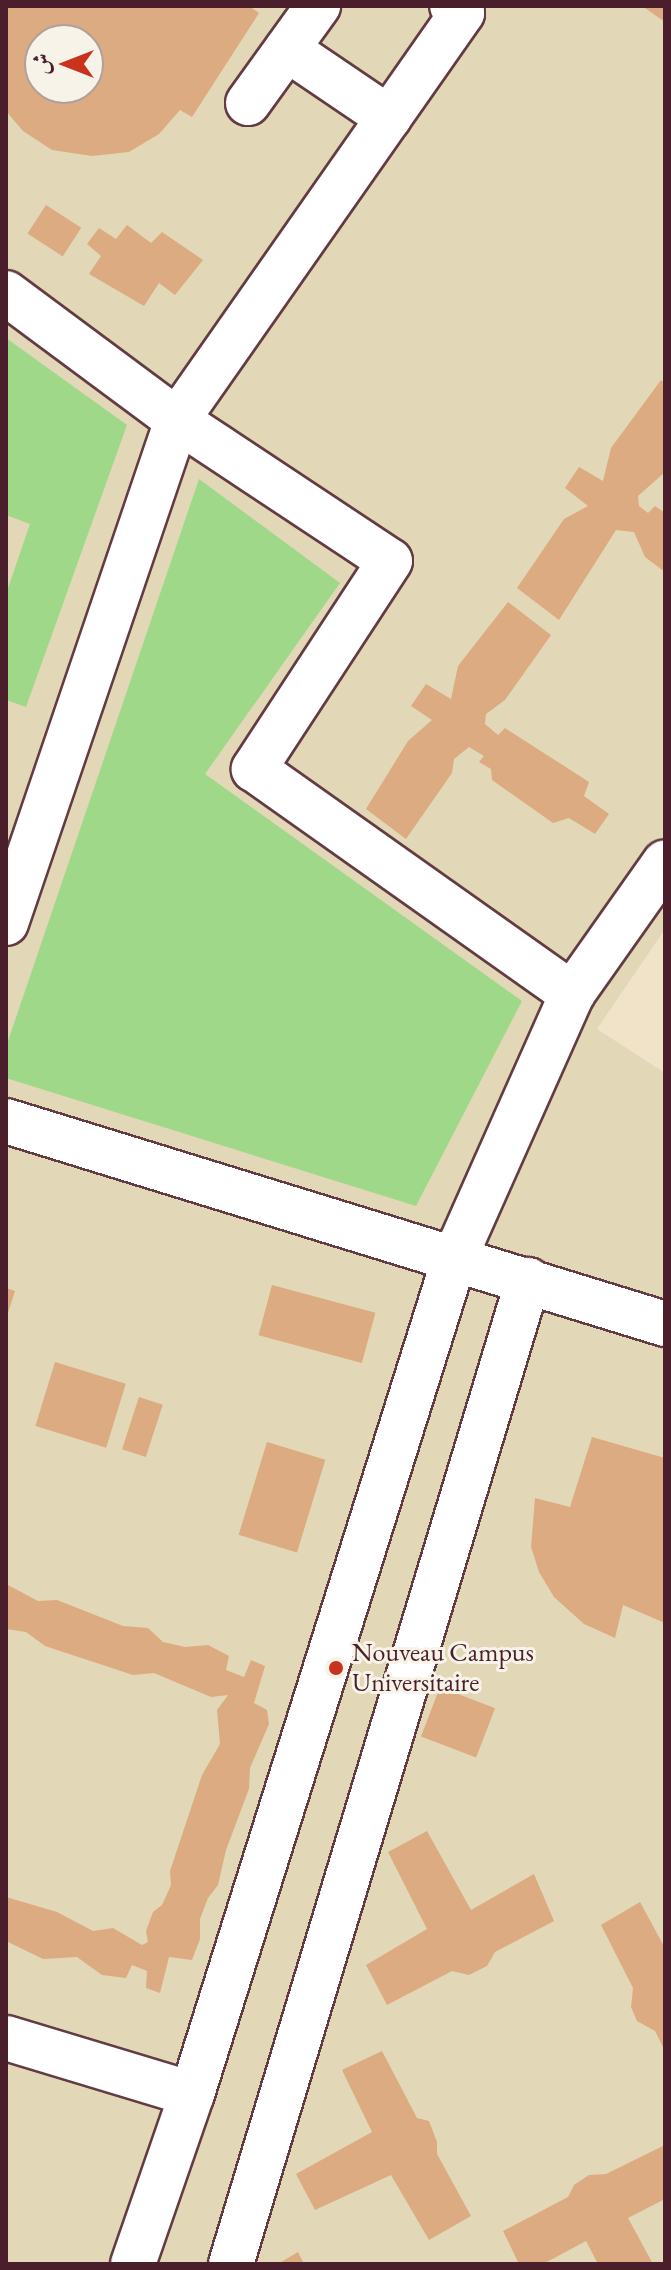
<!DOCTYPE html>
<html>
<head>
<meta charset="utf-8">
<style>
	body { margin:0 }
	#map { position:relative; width:671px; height:2270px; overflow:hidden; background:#f0e3c8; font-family:"EB Garamond",Amiri,serif }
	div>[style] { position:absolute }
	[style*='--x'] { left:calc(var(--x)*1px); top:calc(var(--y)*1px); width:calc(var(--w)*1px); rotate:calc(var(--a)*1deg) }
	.built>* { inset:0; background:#e2d7b7 }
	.green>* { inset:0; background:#a0d88a }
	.building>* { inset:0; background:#dcab82; transform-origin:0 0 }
	.roads { filter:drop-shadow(2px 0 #633c43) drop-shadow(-2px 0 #633c43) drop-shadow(0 2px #633c43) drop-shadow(0 -2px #633c43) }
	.minor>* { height:44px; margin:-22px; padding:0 22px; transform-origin:22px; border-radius:22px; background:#fff }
	.dots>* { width:22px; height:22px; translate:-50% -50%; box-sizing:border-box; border:4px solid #f7f3e8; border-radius:50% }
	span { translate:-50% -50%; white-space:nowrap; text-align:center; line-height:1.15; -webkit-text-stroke:6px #f7f3e8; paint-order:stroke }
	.poi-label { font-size:26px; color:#4a1f2b }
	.left { translate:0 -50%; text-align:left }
	.frame { position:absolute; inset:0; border:8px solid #4a1f2b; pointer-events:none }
	.north { position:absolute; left:24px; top:24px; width:80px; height:80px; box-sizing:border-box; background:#f7f3e8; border:2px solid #b29e9c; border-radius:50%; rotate:270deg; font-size:22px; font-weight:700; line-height:32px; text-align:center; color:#4a1f2b }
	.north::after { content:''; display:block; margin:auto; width:28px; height:36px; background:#c8321e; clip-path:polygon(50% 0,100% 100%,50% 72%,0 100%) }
</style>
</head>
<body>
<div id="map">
	<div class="built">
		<i style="clip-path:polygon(evenodd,6px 6px,665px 6px,665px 929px,597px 1029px,665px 1073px,665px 2264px,6px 2264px,6px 6px,40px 40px,88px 40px,88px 88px,40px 88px,40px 40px)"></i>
	</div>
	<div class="green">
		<i style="clip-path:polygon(6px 338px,127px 425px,26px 707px,6px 700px,6px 594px,30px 524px,6px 515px)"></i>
		<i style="clip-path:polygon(199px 479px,340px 583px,205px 774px,522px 1001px,416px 1206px,6px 1078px,6px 1047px)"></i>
	</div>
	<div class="building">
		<i style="clip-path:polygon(evenodd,6px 6px,249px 6px,259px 13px,192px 117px,180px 110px,159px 134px,129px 152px,92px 156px,52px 150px,23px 131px,6px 111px,6px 6px,40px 40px,88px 40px,88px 88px,40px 88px,40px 40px)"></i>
		<i style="clip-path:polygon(642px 6px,665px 6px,665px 22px)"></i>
		<i style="left:46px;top:205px;width:42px;height:34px;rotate:33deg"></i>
		<i style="clip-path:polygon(127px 225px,151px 243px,162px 232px,203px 260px,175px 295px,159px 283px,144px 306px,89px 274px,101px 256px,87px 244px,99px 228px,116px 239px)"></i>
		<i style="clip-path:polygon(661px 380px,665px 383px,665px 472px,638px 496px,639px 506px,648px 513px,655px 506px,665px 513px,665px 572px,645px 557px,634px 532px,616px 530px,559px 620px,517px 588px,564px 519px,588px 506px,565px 488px,579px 467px,603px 481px,611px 448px)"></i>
		<i style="clip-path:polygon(508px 602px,551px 635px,505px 700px,486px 714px,485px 724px,498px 735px,505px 728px,589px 782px,584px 796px,609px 814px,595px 834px,569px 818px,553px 823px,492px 780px,491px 769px,479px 762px,484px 756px,469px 747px,454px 759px,452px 773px,406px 839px,366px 809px,408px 741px,432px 720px,411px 706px,426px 684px,451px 699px,458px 666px)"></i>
		<i style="left:272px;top:1285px;width:107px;height:52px;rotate:15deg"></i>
		<i style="clip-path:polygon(6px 1288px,15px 1291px,7px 1316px,6px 1316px)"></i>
		<i style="left:55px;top:1362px;width:74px;height:67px;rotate:17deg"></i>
		<i style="left:139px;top:1397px;width:25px;height:55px;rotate:18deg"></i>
		<i style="clip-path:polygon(592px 1437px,665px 1458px,665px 1623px,623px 1605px,615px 1638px,584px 1624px,554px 1597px,539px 1572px,531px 1547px,535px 1498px,570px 1507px)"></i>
		<i style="left:267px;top:1442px;width:61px;height:97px;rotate:17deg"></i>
		<i style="clip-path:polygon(6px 1584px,38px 1601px,57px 1600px,123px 1626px,148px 1628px,163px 1642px,185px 1647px,208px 1645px,229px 1656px,226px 1670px,244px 1677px,251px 1660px,265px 1666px,254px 1703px,267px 1710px,269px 1724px,250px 1768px,249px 1789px,226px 1850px,218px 1885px,208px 1898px,200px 1919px,200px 1939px,192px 1960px,169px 1957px,160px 1993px,146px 1988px,147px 1971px,132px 1965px,126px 1978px,102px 1975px,77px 1957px,43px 1959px,6px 1941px,6px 1897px,57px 1912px,93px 1931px,113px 1928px,142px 1945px,148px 1942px,146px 1931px,153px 1912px,162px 1905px,171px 1885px,170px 1871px,202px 1775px,220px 1744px,217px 1710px,228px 1695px,211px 1697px,154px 1673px,133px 1675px,45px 1646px,26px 1632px,6px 1629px)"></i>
		<i style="left:440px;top:1687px;width:59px;height:53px;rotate:21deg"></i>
		<i style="clip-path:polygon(427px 1831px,471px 1910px,534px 1874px,554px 1921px,495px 1952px,487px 1966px,469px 1975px,452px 1971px,387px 2005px,366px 1965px,427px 1929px,388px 1852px)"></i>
		<i style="clip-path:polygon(640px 1902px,665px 1948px,665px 2051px,655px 2031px,637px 2021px,631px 2007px,633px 1988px,601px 1925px)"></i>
		<i style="clip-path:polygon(382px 2051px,417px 2118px,429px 2121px,437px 2142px,437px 2154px,471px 2216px,429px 2240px,391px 2175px,315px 2210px,296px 2174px,372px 2132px,342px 2070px)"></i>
		<i style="clip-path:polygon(665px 2145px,665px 2199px,628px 2218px,653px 2264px,598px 2264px,586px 2241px,543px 2264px,519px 2264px,503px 2231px,568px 2197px,574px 2185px,589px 2175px,606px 2174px)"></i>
		<i style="clip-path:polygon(298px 2252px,304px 2264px,278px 2264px)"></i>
	</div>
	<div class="roads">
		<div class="minor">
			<i style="--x:287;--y:49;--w:123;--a:34.1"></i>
			<i style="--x:248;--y:103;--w:120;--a:-54.2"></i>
			<i style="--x:6;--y:293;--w:213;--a:36.6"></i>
			<i style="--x:177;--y:420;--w:255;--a:33.5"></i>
			<i style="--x:390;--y:561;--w:249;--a:123.2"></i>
			<i style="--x:254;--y:769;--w:390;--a:35.3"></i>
			<i style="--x:6;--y:923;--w:531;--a:-71.22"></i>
			<i style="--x:177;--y:420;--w:497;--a:-55"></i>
			<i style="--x:462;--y:13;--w:12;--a:-145"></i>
			<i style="--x:6;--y:1121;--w:690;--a:17.12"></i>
			<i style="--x:6;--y:2038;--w:194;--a:16.8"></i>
			<i style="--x:133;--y:2264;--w:180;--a:-70.9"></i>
			<i style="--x:192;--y:2094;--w:877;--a:-72.56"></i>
			<i style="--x:455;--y:1257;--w:288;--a:-66"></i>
			<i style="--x:572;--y:994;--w:161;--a:-54.8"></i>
			<i style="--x:231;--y:2264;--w:1028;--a:-73.2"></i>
		</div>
	</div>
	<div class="dots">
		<i style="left:336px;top:1668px;background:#c8321e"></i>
	</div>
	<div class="poi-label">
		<span class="left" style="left:352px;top:1668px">Nouveau Campus<br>Universitaire</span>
	</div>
	<div class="frame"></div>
	<div class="north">ش</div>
</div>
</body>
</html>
